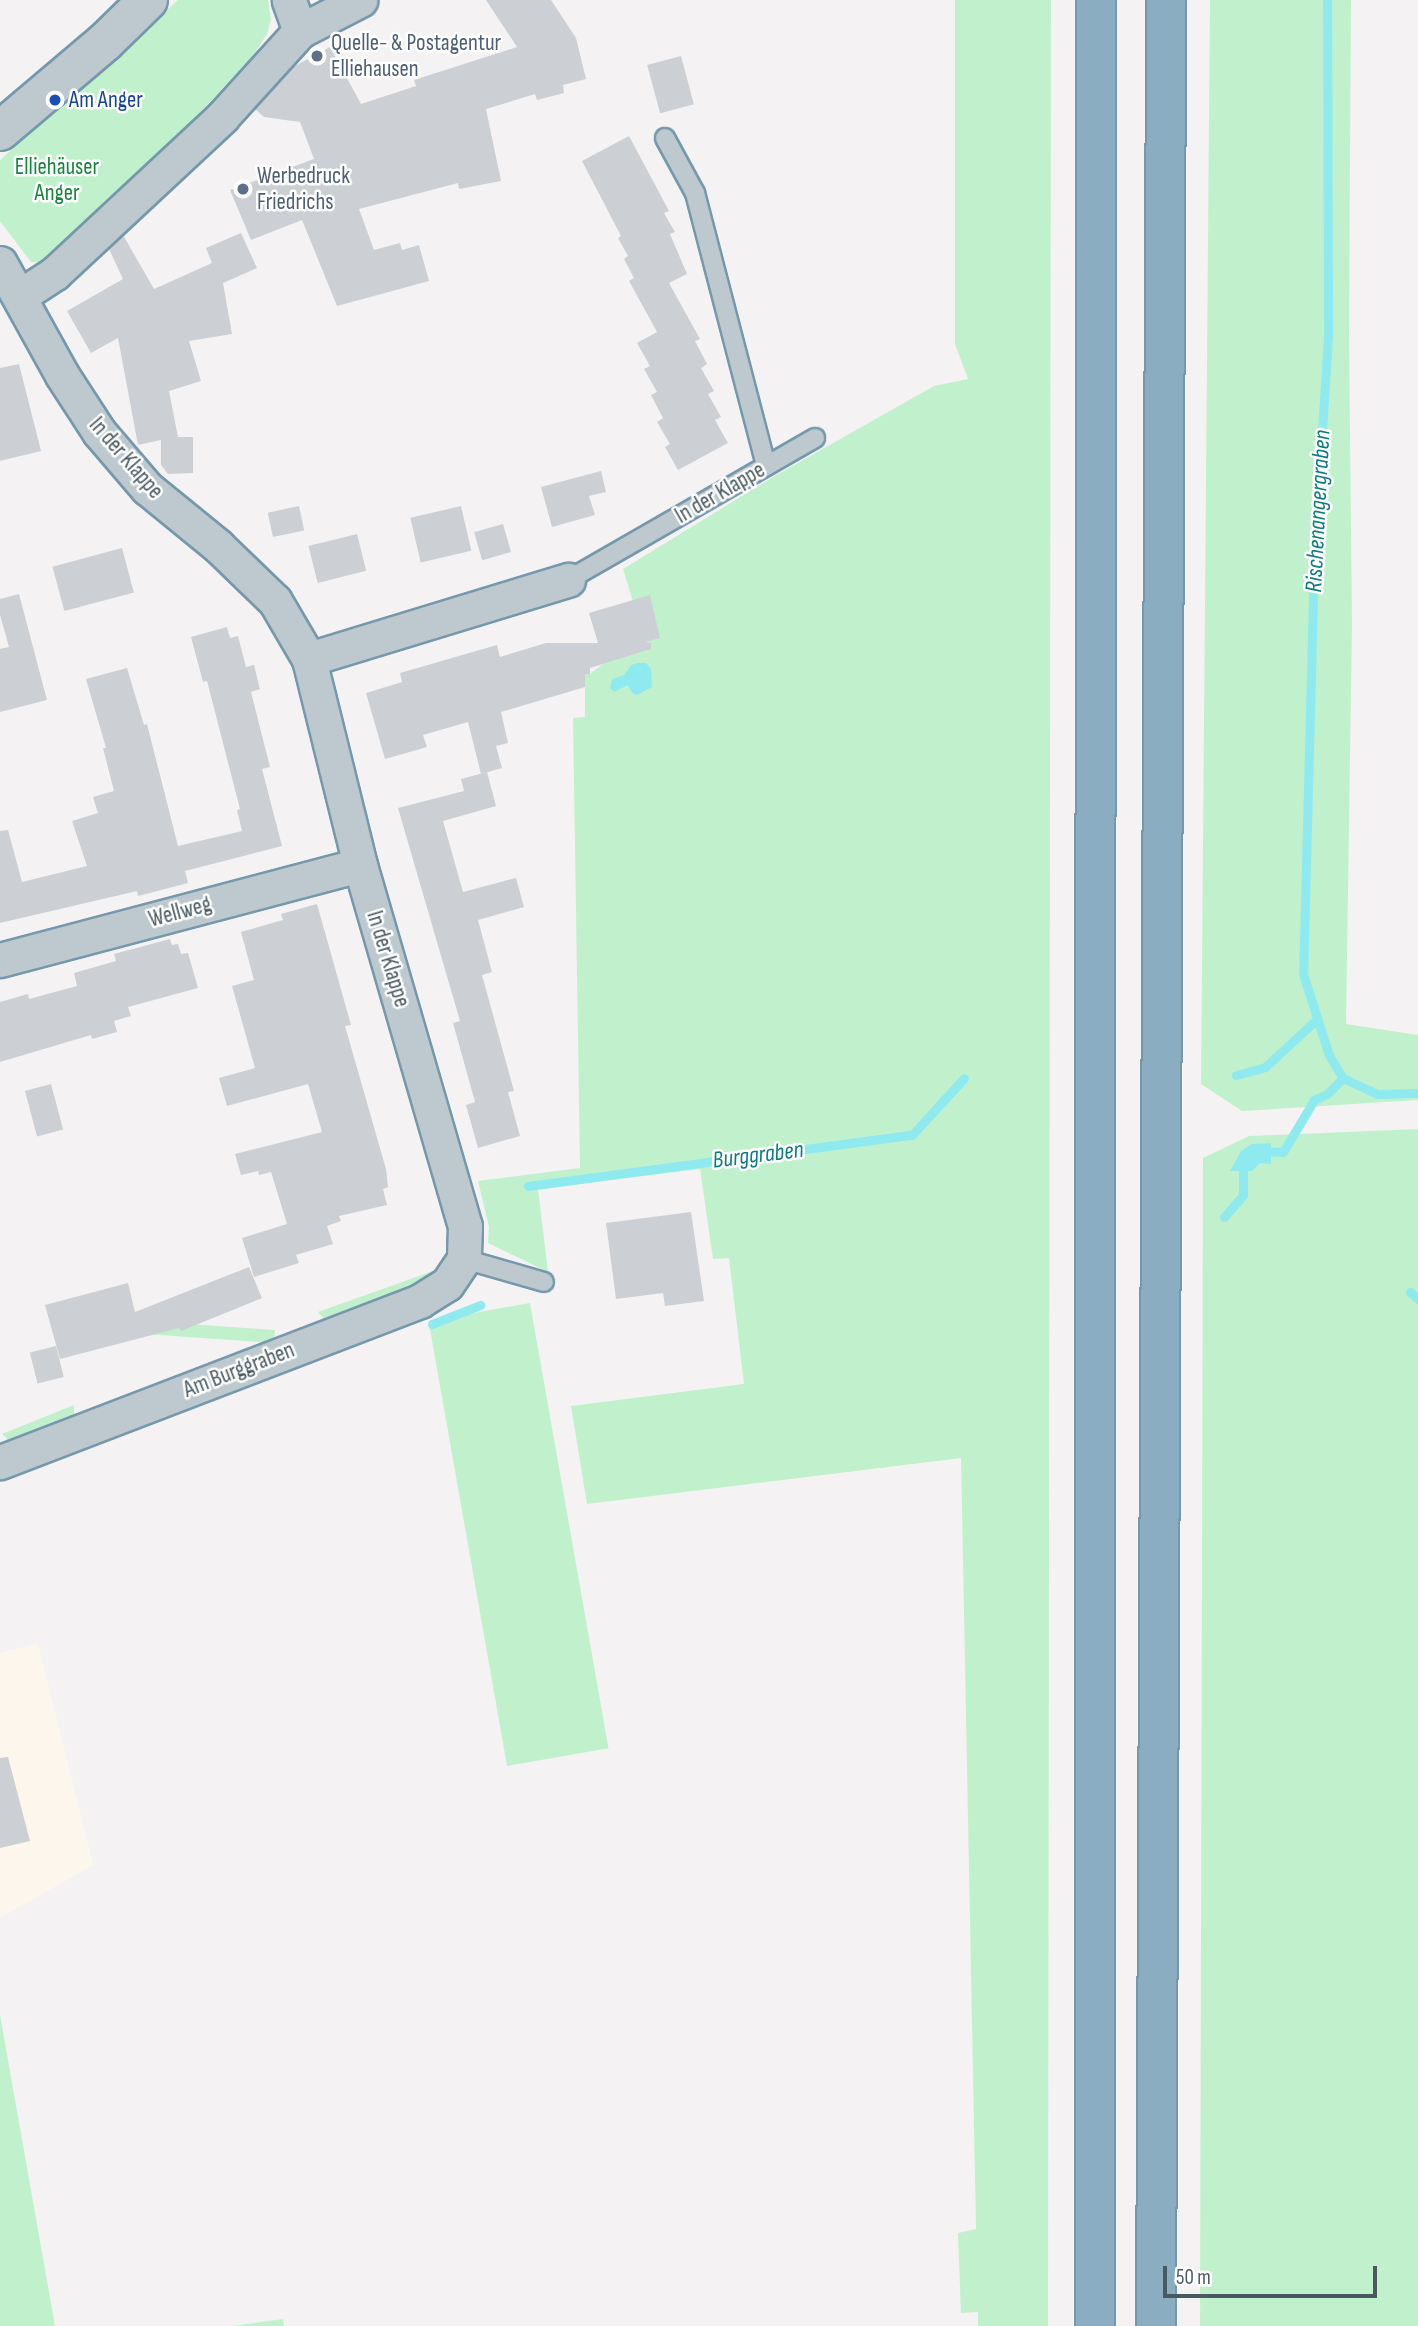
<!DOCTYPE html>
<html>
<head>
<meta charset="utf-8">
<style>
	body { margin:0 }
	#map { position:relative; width:1418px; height:2326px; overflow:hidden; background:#f4f2f2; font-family:"Sofia Sans Condensed",sans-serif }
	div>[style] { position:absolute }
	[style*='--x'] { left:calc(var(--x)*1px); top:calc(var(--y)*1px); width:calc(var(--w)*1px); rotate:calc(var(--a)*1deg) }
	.commercial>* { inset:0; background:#fdf6ed }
	.green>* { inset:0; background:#c1f1cc; transform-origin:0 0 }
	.water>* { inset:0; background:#8eeaee }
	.stream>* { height:9px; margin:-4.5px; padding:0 4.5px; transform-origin:4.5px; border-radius:4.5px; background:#8eeaee }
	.building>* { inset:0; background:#ccd0d4; transform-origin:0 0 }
	.roads { filter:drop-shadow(2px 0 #7598ac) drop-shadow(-2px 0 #7598ac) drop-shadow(0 2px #7598ac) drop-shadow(0 -2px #7598ac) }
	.service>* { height:18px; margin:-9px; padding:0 9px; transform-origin:9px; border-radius:9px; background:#bdc9ce }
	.minor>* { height:33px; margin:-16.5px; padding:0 16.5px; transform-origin:16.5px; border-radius:16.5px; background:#bdc9ce }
	.tertiary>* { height:38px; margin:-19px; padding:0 19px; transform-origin:19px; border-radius:19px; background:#bdc9ce }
	.motorway>* { height:38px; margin:-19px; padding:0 19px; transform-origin:19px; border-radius:19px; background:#8aadc1 }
	.dots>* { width:19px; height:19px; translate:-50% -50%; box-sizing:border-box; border:4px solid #fff; border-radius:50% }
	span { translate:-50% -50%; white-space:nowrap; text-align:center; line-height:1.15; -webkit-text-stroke:5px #fff; paint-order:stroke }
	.service-label { font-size:23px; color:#4e5e75 }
	.left { translate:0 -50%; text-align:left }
	.transit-label { font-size:23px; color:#164399 }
	.park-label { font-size:23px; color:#16853c }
	.street-label { font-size:23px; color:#495960 }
	.water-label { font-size:24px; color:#0c7c82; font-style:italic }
	.scale { position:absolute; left:1163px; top:2266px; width:214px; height:32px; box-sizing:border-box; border:4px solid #495960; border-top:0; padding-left:9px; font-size:21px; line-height:24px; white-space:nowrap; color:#495960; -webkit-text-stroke:5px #fff; paint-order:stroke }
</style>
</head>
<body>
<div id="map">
	<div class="commercial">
		<i style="clip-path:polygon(38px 1643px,93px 1865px,0 1918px,0 1653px)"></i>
	</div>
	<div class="green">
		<i style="clip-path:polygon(178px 0,268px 0,271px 20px,267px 34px,254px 54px,164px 152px,47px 263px,31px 262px,0 221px,0 160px)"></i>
		<i style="clip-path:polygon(955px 0,1051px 0,1048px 2326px,978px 2326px,978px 2312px,961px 2313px,958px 2233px,976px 2229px,961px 1458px,587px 1504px,571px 1406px,744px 1384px,729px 1258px,713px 1259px,700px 1169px,538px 1189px,548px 1272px,488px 1243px,489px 1227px,478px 1181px,580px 1168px,573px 718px,585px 717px,585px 674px,590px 674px,604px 663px,648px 650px,623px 569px,773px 477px,934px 386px,968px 379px,955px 344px)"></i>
		<i style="clip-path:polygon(1210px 0,1351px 0,1349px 333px,1352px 624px,1346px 1024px,1418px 1035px,1418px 1100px,1242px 1111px,1201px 1084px)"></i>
		<i style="clip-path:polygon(1418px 1129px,1418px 2326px,1200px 2326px,1203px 1158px,1249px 1136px)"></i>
		<i style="clip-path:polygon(433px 1271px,420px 1285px,327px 1323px,318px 1312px)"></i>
		<i style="left:530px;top:1303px;width:452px;height:103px;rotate:80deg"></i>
		<i style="left:275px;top:1330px;width:13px;height:129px;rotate:94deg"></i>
		<i style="clip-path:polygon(74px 1405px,74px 1419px,11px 1443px,2px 1434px)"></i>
		<i style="clip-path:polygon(0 2015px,55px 2326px,0 2326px)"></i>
		<i style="clip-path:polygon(283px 2319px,284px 2326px,232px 2326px)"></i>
	</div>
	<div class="water">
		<i style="clip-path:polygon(638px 663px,646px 663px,651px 669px,652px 687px,637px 695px,632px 693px,628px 685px,614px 692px,610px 688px,612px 679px,624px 675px,631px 665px)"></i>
		<i style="clip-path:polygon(1271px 1143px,1271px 1164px,1260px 1163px,1252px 1171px,1230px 1171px,1241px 1151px,1252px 1144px)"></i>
	</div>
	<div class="stream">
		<i style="--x:1327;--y:0;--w:336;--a:89.8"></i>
		<i style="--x:1328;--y:336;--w:224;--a:93.6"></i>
		<i style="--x:1314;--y:560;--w:414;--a:91.5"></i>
		<i style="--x:1303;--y:974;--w:85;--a:72.2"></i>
		<i style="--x:1329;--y:1055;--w:27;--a:59"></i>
		<i style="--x:1343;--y:1078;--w:38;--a:25"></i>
		<i style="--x:1377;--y:1094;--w:41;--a:-1.4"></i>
		<i style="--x:1236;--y:1075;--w:30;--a:-15"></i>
		<i style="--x:1265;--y:1067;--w:71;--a:-42.7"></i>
		<i style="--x:1262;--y:1151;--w:21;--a:3"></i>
		<i style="--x:1283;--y:1152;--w:61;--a:-59.2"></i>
		<i style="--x:1314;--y:1100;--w:14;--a:-25"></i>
		<i style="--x:1327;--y:1094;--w:23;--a:-45"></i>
		<i style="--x:528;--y:1186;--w:387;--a:-7.6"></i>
		<i style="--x:912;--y:1135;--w:77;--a:-47.6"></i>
		<i style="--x:1224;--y:1217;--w:29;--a:-49"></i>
		<i style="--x:1243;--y:1195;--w:28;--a:-90"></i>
		<i style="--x:1243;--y:1167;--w:8;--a:-40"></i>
		<i style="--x:1410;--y:1292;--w:11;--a:41"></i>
		<i style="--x:432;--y:1324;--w:52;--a:-21.6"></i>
	</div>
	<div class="building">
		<i style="clip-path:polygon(486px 0,551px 0,576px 38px,586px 79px,563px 85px,564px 93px,537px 100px,535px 94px,486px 109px,501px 181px,459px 189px,458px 183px,359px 209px,374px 250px,400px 243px,402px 250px,419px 245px,429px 281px,337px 306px,302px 220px,251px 240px,230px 190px,314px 159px,300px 122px,264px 117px,255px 109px,295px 66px,330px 47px,361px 104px,416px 86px,414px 80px,517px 47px)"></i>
		<i style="left:681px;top:56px;width:50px;height:35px;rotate:75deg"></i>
		<i style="clip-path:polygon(629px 136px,669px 211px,664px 213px,675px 232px,670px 234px,687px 274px,669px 283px,700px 339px,695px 341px,707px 364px,701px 368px,714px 391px,708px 394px,721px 417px,715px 420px,728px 443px,678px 470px,665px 447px,670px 444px,657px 422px,663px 418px,651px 395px,657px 392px,644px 369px,650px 366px,637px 343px,657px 332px,629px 281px,634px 278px,624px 259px,628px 256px,618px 238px,621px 236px,582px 161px)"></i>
		<i style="clip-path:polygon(241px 233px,257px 268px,223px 283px,232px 334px,189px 341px,201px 381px,169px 391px,178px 437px,174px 437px,193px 437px,193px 473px,168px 474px,161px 465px,161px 440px,138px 445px,118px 338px,91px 353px,67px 311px,123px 279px,109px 249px,123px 235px,154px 289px,212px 263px,206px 248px)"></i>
		<i style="clip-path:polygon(19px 364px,41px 451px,0 461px,0 368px)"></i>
		<i style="clip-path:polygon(601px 471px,606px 492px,589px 496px,595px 515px,552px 527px,541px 487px)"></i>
		<i style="left:299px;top:506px;width:25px;height:32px;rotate:78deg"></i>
		<i style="left:461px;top:506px;width:46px;height:52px;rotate:77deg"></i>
		<i style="left:503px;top:524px;width:29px;height:30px;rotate:74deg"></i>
		<i style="left:357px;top:534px;width:38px;height:50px;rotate:76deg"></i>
		<i style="left:122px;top:548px;width:46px;height:72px;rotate:75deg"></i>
		<i style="clip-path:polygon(19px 594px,47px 700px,0 712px,0 649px,9px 647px,0 615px,0 599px)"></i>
		<i style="clip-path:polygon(650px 595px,660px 638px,645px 642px,651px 643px,651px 649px,590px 668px,590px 674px,585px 674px,585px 687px,501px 712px,508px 743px,496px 746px,502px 768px,481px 774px,468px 722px,423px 735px,427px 747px,385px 759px,366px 693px,402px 682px,400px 673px,497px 645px,500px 657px,546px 643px,598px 643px,589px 613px)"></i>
		<i style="clip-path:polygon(227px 627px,230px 638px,238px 636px,246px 667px,254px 665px,260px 689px,251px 692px,270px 767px,262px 769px,282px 846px,185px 871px,188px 883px,138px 896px,137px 891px,0 923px,0 831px,8px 830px,22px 882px,87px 866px,72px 821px,98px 813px,93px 797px,114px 791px,103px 748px,106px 748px,86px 679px,127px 668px,144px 725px,147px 724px,178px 846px,242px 831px,237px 810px,240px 809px,207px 681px,203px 682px,191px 637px)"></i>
		<i style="clip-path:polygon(487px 772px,496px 806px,443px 821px,463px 892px,516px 878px,524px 907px,478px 920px,492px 972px,482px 975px,514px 1091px,508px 1092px,520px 1136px,478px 1148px,466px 1105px,475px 1102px,453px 1023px,460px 1021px,398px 808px,464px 791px,461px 779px)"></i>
		<i style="clip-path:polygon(317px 904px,351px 1025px,345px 1026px,386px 1169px,388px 1187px,383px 1189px,387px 1205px,339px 1216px,341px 1221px,327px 1226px,333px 1244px,296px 1255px,299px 1263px,254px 1277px,242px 1238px,287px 1224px,271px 1172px,259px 1175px,258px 1171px,241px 1175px,235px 1154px,322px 1132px,308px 1084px,227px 1106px,219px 1078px,255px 1068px,232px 986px,254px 980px,241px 932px,283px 920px,281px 914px)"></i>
		<i style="clip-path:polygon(170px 939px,172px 945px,178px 944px,181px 954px,188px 953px,198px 988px,128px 1007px,131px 1016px,114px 1021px,117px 1032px,92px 1039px,91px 1035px,0 1062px,0 1002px,28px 994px,29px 999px,77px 986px,74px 973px,116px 961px,114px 954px)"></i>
		<i style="left:51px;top:1084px;width:47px;height:27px;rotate:75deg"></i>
		<i style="clip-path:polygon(691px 1212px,704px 1301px,665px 1306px,663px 1293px,616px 1299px,606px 1223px)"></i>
		<i style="clip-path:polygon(249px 1267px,262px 1298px,181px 1331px,179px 1328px,60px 1359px,45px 1305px,128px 1283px,135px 1312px)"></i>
		<i style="left:56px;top:1346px;width:32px;height:27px;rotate:76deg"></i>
		<i style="clip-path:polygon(8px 1757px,30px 1841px,0 1848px,0 1758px)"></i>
	</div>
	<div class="roads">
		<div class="service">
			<i style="--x:665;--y:138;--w:63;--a:61.4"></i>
			<i style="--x:695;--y:193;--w:282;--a:75.4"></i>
			<i style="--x:568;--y:580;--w:285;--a:-29.9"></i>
			<i style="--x:464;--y:1259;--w:83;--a:16"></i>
		</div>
		<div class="minor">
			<i style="--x:300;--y:31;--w:68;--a:-27.3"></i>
			<i style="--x:0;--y:263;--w:128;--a:61"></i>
			<i style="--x:62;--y:375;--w:68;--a:57"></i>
			<i style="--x:99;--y:432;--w:74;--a:49.4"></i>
			<i style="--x:147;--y:488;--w:92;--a:39.2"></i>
			<i style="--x:218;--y:546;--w:79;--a:44"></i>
			<i style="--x:275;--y:601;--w:67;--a:59.6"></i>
			<i style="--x:309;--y:659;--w:212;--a:76.1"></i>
			<i style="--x:360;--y:865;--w:376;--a:73.8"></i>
			<i style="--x:465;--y:1226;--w:33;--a:92"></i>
			<i style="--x:464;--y:1259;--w:30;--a:124"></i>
			<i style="--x:447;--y:1284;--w:32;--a:148"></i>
			<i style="--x:420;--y:1301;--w:450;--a:159"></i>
			<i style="--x:20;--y:296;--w:42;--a:-33.3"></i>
			<i style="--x:55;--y:273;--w:229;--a:-43"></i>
			<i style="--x:222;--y:117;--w:116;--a:-47.8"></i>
			<i style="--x:300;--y:31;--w:33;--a:-110"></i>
			<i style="--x:309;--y:659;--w:271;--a:-17"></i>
			<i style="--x:0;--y:960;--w:372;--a:-14.8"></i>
		</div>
		<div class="tertiary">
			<i style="--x:0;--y:131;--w:138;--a:-40.3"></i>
			<i style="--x:105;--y:42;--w:60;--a:-44.3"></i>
		</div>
		<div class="motorway">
			<i style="--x:1095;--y:2326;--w:2326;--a:-89.98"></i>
			<i style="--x:1156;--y:2326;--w:2326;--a:-89.75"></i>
		</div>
	</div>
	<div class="dots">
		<i style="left:317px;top:56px;background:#5c6f8a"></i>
		<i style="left:55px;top:100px;background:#1a4fb4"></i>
		<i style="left:243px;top:189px;background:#5c6f8a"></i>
	</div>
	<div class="service-label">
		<span class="left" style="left:331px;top:56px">Quelle- &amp; Postagentur<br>Elliehausen</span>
		<span class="left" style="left:257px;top:189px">Werbedruck<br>Friedrichs</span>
	</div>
	<div class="transit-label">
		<span class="left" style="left:69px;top:100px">Am Anger</span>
	</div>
	<div class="park-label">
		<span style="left:57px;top:180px">Elliehäuser<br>Anger</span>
	</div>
	<div class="street-label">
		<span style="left:126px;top:458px;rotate:49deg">In der Klappe</span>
		<span style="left:720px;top:493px;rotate:-30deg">In der Klappe</span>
		<span style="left:180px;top:912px;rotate:-15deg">Wellweg</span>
		<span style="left:388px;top:959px;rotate:73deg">In der Klappe</span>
		<span style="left:239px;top:1370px;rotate:-21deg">Am Burggraben</span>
	</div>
	<div class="water-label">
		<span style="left:1318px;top:511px;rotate:-87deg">Rischenangergraben</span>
		<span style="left:758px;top:1155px;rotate:-7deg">Burggraben</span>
	</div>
	<div class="scale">50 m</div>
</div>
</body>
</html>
